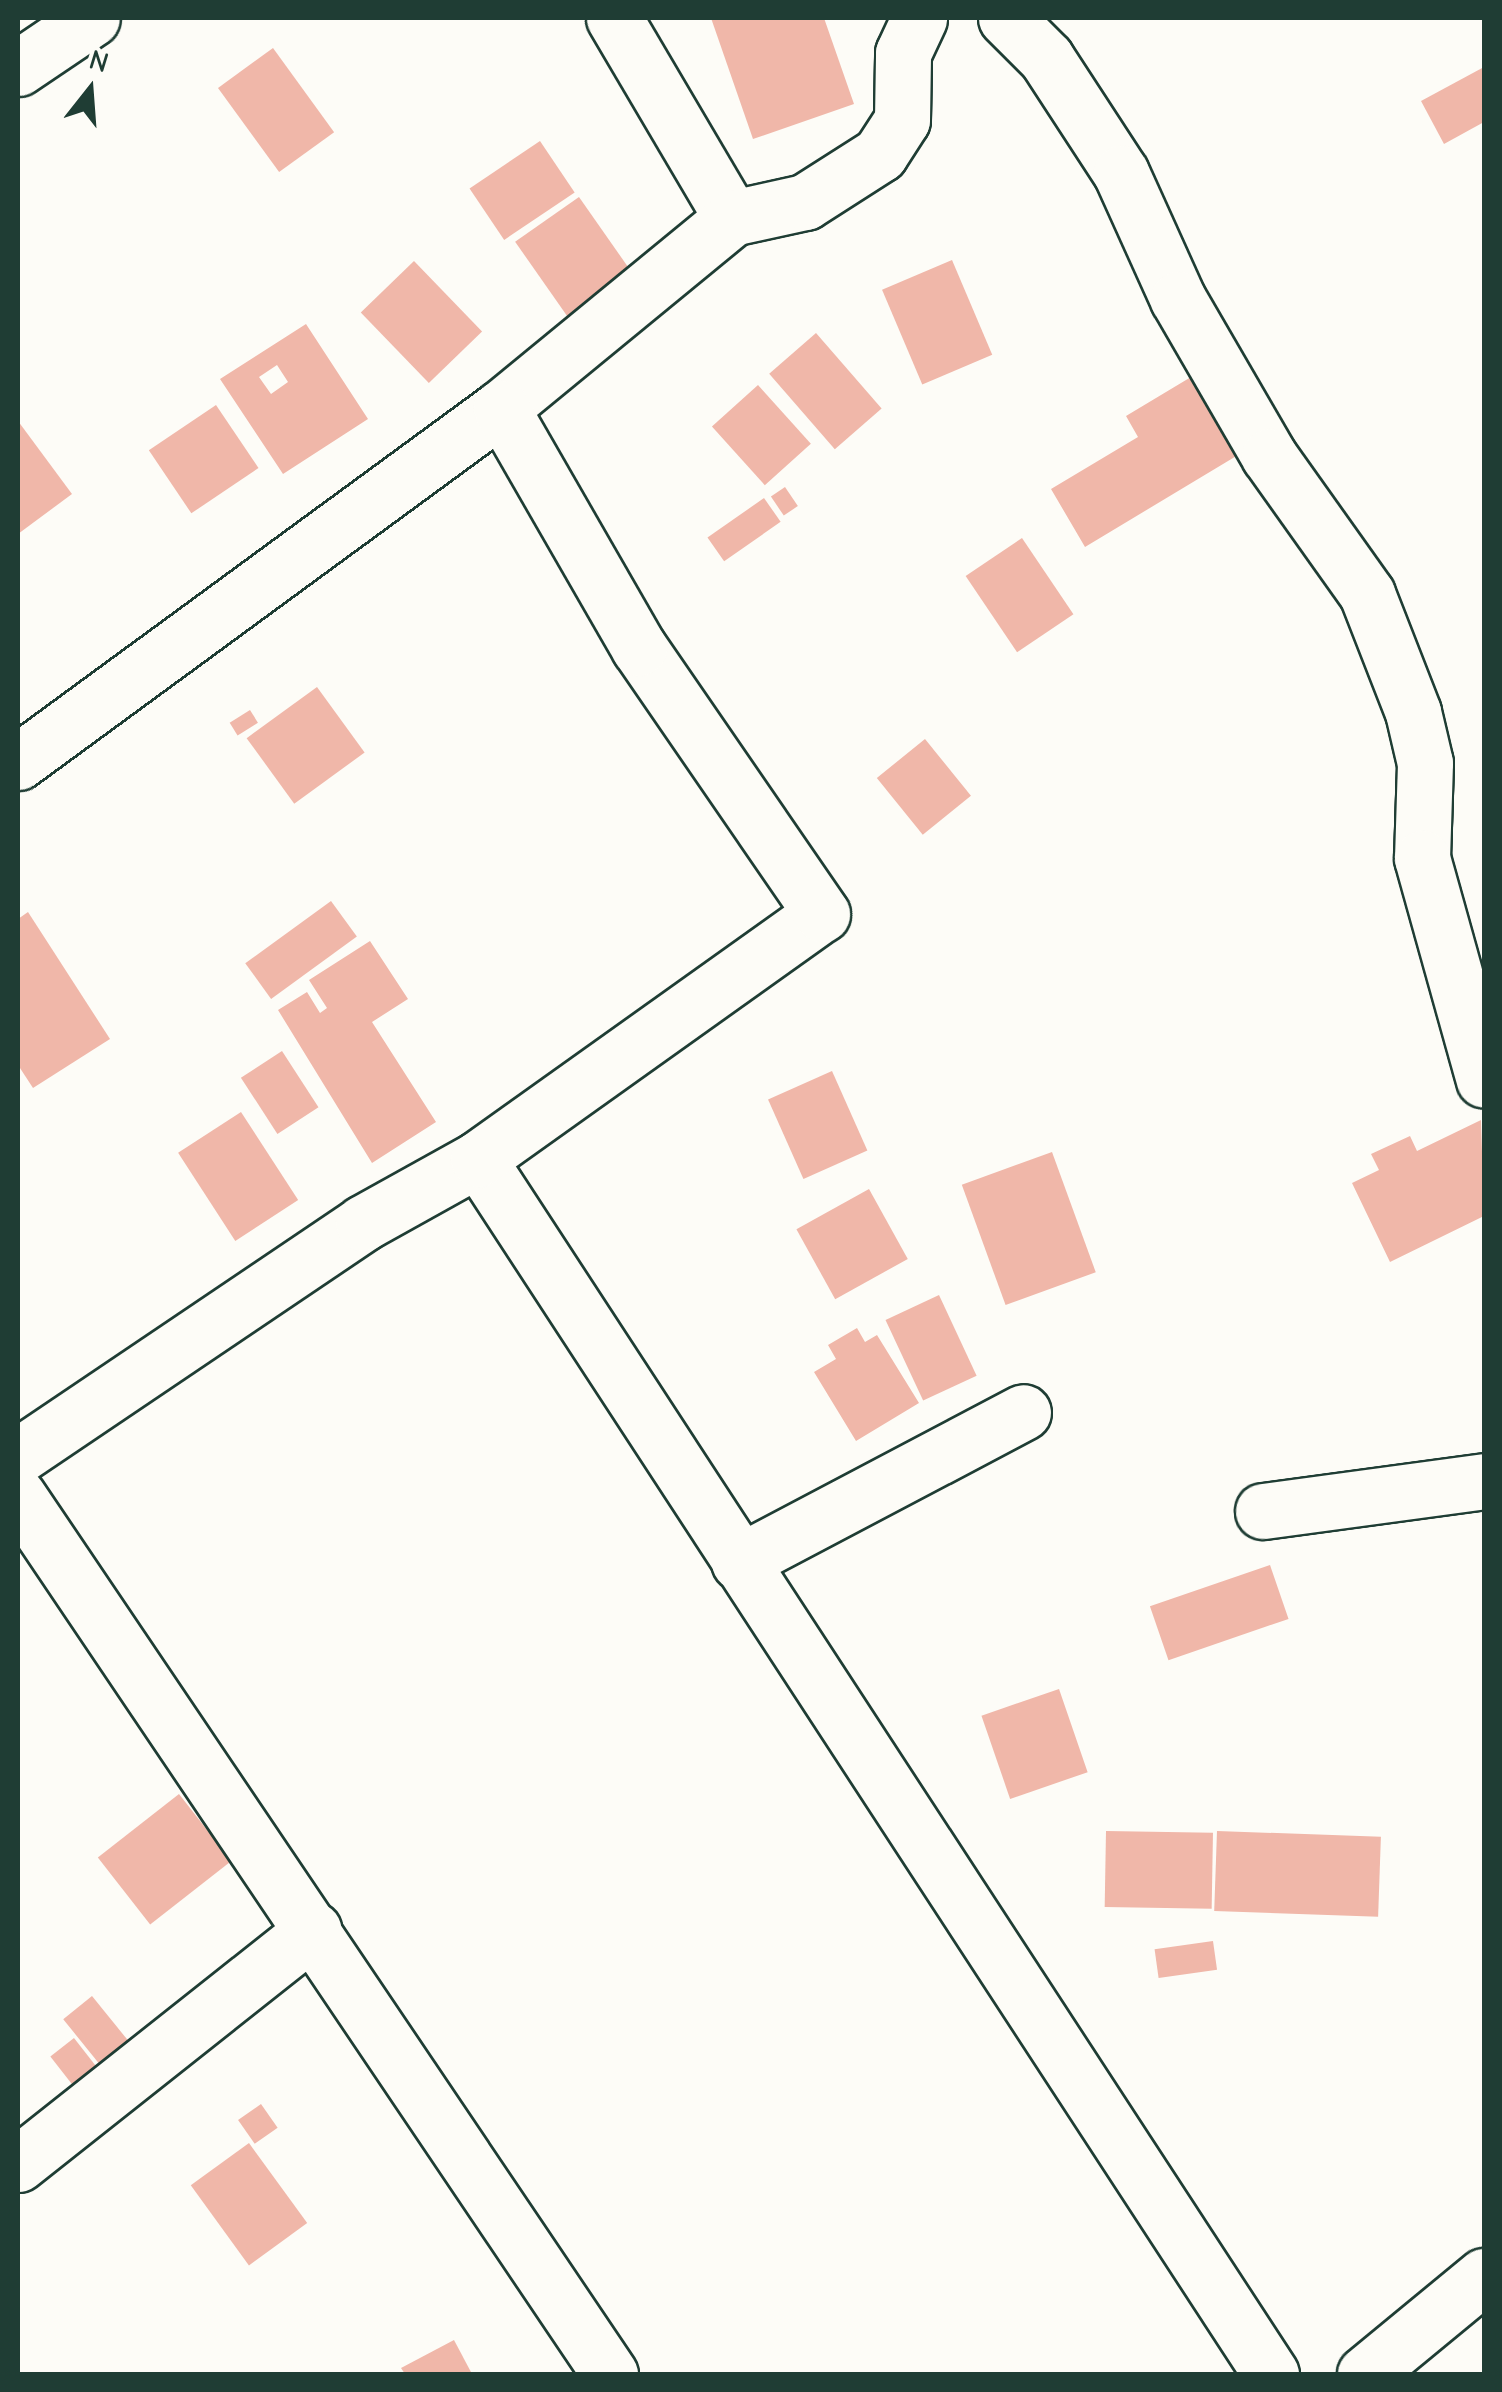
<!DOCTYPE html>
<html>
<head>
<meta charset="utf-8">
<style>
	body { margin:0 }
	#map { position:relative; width:1502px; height:2392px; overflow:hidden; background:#fdfcf7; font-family:"Comic Neue",sans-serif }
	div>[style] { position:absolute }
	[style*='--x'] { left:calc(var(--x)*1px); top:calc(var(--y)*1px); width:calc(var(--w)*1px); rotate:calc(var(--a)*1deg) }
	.building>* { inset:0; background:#f0b7a9; transform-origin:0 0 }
	.roads { filter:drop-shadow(2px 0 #1f3d34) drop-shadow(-2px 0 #1f3d34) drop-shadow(0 2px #1f3d34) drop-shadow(0 -2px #1f3d34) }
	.minor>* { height:55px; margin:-27.5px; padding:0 27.5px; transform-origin:27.5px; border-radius:27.5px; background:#fdfcf7 }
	span { translate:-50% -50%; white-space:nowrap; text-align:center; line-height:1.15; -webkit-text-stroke:8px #fdfcf7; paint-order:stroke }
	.frame { position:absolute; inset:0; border:20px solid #1f3d34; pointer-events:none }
	.north { position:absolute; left:40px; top:40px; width:100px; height:100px; -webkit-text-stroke:8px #fdfcf7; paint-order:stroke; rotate:17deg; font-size:28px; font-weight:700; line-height:40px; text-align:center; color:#1f3d34 }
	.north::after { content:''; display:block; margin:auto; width:35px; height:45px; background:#1f3d34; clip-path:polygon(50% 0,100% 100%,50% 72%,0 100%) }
</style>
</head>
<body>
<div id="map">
	<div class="building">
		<i style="clip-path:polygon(711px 18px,824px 18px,854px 104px,753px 139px)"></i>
		<i style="left:273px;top:48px;width:104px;height:68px;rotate:54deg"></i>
		<i style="clip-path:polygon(1484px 67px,1484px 122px,1444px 144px,1421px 101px)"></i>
		<i style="left:540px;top:141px;width:62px;height:85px;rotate:56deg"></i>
		<i style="left:579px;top:197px;width:98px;height:78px;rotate:55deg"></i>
		<i style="left:952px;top:260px;width:103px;height:76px;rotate:67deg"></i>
		<i style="left:414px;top:261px;width:98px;height:74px;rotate:46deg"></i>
		<i style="clip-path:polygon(evenodd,306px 324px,368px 419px,283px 474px,220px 379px,306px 324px,277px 365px,288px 382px,271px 394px,259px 377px,277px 365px)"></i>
		<i style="left:816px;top:333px;width:100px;height:62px;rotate:49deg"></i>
		<i style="clip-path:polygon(1196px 374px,1243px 452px,1085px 547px,1051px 489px,1138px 437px,1126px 416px)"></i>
		<i style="left:758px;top:385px;width:79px;height:62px;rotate:48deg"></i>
		<i style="left:216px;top:405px;width:76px;height:81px;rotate:56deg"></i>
		<i style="clip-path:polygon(18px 421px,72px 494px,18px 534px)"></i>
		<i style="left:785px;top:487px;width:23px;height:17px;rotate:56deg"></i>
		<i style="left:764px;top:498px;width:29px;height:69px;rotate:55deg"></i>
		<i style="left:1022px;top:538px;width:92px;height:68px;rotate:56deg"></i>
		<i style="left:317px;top:687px;width:81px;height:87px;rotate:54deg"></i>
		<i style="left:250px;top:710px;width:15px;height:24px;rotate:58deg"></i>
		<i style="left:925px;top:739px;width:73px;height:62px;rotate:51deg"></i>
		<i style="left:331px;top:901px;width:44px;height:106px;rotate:54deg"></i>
		<i style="clip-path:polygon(28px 912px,110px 1039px,33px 1088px,18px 1065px,18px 919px)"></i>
		<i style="clip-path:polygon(370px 941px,408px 999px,372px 1022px,436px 1122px,372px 1163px,278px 1010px,307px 992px,320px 1013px,327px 1008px,309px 980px)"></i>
		<i style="left:282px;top:1051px;width:67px;height:49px;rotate:57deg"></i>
		<i style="left:832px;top:1071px;width:87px;height:70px;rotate:66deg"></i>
		<i style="left:241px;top:1112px;width:105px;height:75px;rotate:57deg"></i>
		<i style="clip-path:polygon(1481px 1120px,1484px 1216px,1390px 1262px,1352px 1183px,1379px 1170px,1371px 1154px,1410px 1136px,1417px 1151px)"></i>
		<i style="left:1052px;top:1152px;width:128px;height:96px;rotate:70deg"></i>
		<i style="left:869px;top:1189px;width:80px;height:83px;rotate:61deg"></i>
		<i style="left:939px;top:1295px;width:89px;height:59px;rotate:65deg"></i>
		<i style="clip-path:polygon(857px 1328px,865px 1342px,877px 1335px,919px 1403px,856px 1441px,814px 1372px,836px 1359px,828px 1345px)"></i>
		<i style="left:1270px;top:1565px;width:57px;height:127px;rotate:71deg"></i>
		<i style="left:1059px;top:1689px;width:88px;height:82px;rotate:71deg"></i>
		<i style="left:179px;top:1794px;width:85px;height:103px;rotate:52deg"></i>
		<i style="left:1106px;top:1831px;width:107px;height:76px;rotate:1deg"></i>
		<i style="left:1217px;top:1831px;width:164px;height:80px;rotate:2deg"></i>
		<i style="left:1213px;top:1941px;width:29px;height:59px;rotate:82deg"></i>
		<i style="left:92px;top:1996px;width:68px;height:37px;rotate:51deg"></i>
		<i style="left:74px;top:2038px;width:52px;height:30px;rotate:52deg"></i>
		<i style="left:261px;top:2104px;width:29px;height:28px;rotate:55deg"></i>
		<i style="left:249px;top:2143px;width:99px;height:72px;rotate:54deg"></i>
		<i style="clip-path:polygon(454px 2340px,472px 2374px,405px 2374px,401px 2368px)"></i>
	</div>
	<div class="roads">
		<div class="minor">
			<i style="--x:614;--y:18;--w:232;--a:59.5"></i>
			<i style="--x:1006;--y:18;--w:57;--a:45"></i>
			<i style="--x:1046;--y:58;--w:137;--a:56.9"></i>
			<i style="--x:1121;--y:173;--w:138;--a:65.7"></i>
			<i style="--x:1178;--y:299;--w:181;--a:59.9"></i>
			<i style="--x:1269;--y:456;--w:169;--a:54.6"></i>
			<i style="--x:1367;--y:594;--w:127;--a:68.7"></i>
			<i style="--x:1413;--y:712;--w:52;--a:76.8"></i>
			<i style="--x:1425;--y:763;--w:95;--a:91.8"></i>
			<i style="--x:1422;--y:858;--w:230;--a:74.4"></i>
			<i style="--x:18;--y:68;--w:89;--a:-34"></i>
			<i style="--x:18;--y:762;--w:599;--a:-36.24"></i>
			<i style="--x:501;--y:408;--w:299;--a:-39.4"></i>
			<i style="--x:732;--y:218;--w:75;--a:-12.4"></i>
			<i style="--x:805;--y:202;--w:89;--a:-32.6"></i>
			<i style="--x:880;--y:154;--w:40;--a:-57.1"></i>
			<i style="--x:902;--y:120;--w:67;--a:-89.1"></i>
			<i style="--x:903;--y:53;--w:38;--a:-65"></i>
			<i style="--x:478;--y:1159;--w:1451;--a:56.87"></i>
			<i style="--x:18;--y:1456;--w:416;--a:-34"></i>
			<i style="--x:363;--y:1223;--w:132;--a:-29.1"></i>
			<i style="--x:478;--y:1159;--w:422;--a:-35.5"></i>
			<i style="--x:822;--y:914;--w:323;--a:-124.5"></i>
			<i style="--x:639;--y:648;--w:277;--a:-119.9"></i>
			<i style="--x:18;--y:1496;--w:1059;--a:56.01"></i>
			<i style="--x:1263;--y:1511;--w:223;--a:-7.7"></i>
			<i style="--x:739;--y:1562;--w:321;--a:-27.8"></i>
			<i style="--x:18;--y:2164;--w:377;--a:-38.4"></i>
			<i style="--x:1365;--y:2374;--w:154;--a:-39.5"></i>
		</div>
	</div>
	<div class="frame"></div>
	<div class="north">N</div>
</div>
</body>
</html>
